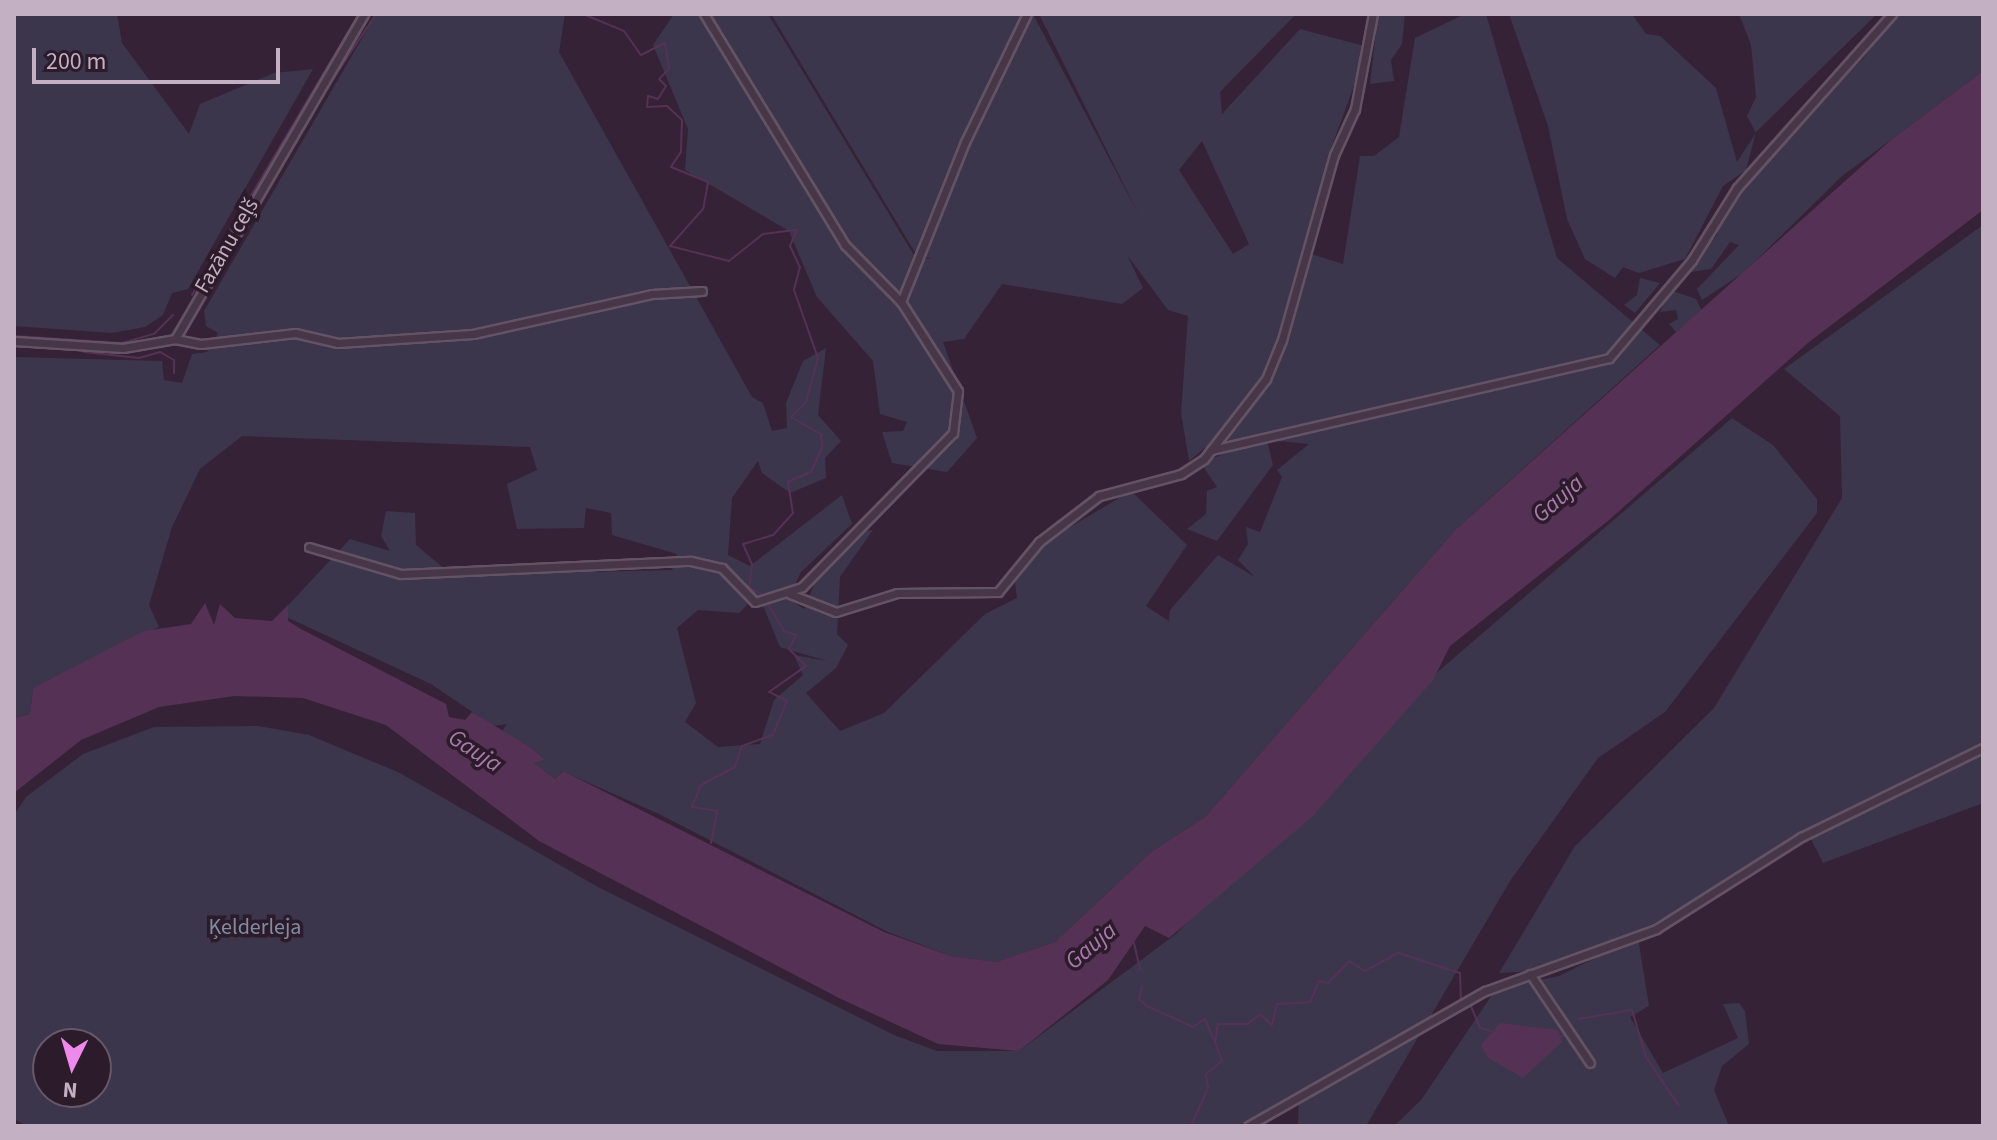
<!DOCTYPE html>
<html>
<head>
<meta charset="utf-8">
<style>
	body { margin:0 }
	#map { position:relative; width:1997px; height:1140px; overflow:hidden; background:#362236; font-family:"Source Sans 3",sans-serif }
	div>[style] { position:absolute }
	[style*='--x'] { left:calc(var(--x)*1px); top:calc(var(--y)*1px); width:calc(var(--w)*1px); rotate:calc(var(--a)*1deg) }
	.green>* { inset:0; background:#3b364b }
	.water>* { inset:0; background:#553255 }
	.stream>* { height:2px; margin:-1px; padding:0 1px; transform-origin:1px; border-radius:1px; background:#553255 }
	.roads { filter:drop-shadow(2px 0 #645364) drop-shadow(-2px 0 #645364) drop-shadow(0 2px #645364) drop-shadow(0 -2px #645364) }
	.minor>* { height:7px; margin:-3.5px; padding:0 3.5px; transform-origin:3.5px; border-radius:3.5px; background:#473647 }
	span { translate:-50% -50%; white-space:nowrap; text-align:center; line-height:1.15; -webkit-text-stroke:7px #2b1b2b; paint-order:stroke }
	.street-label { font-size:22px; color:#c3b0c3 }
	.park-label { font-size:22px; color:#808ca2 }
	.water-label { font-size:24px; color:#a87baa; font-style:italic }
	.frame { position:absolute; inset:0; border:16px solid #c3b0c3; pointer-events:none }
	.north { position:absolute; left:32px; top:1028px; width:80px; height:80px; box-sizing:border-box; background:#2b1b2b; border:2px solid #685768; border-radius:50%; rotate:185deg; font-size:22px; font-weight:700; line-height:32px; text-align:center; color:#c3b0c3 }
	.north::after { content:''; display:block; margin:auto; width:28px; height:36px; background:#ee8aec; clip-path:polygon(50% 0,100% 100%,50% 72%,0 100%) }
	.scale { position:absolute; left:32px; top:48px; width:248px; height:36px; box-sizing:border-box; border:4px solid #c3b0c3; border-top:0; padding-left:10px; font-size:24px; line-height:28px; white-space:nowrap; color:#c3b0c3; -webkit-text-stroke:6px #2b1b2b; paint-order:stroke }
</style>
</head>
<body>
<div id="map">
	<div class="green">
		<i style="clip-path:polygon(14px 14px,117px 14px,122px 43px,189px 134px,200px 104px,274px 73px,313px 69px,188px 289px,172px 293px,163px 315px,145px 327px,112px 333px,14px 326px)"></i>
		<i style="clip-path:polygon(evenodd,376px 14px,565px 14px,559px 52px,752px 397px,763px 403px,772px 431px,787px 428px,786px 403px,803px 361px,826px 348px,818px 415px,841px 441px,825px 458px,826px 478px,790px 493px,762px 473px,758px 461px,732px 498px,728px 555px,750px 566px,842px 495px,852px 524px,801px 572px,788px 599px,804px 609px,821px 568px,856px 532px,873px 530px,840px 577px,837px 634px,848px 645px,836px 668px,806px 693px,840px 731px,884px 713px,985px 614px,1017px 598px,1015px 582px,1040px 545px,1131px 491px,1187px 545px,1146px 606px,1169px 621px,1170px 610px,1218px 555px,1255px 577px,1238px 560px,1248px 544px,1246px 527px,1260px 532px,1282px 477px,1277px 470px,1309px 444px,1267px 440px,1273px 465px,1217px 541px,1187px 529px,1206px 514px,1207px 491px,1217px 487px,1204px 468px,1209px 460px,1233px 450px,1225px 431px,1189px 461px,1181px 413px,1188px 316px,1168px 310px,1127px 255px,1143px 288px,1122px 304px,1002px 284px,964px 339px,943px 342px,977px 438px,947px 472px,892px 463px,882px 432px,903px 431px,907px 422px,880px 414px,873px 361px,817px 297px,789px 231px,685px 170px,688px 129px,653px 45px,674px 14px,768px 14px,915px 257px,932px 259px,916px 254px,771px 14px,1033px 14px,1139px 215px,1039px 14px,1296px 14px,1220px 92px,1222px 114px,1300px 29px,1368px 47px,1330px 151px,1308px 253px,1343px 264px,1360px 156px,1374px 156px,1399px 137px,1415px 38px,1465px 14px,1486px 14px,1557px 258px,1660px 345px,1455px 530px,1205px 817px,1151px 852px,1055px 942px,996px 962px,951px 956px,888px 932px,659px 814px,562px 771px,555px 779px,533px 763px,545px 760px,533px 749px,502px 731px,507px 724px,493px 726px,431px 684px,280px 614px,350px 539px,390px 551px,381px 536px,386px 511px,415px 513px,416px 545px,452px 575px,672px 570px,677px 554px,612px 535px,611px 513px,586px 508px,584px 528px,517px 529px,507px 484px,537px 470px,530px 447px,242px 436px,200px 469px,172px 527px,149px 605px,159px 627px,33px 688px,30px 714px,14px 718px,14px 357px,162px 361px,164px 380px,182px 383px,192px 354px,207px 352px,218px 333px,206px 326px,204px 311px,376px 14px,1202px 141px,1249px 244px,1233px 254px,1179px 170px,1202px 141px,376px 14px,752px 600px,764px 608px,780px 647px,827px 661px,794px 655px,803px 675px,774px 700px,760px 744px,718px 747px,685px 722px,696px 703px,677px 628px,698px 610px,739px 613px,752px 600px)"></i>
		<i style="clip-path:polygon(1378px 14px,1405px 14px,1402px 44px,1391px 60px,1394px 81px,1370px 84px)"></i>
		<i style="clip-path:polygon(1509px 14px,1632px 14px,1646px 34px,1660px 36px,1716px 88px,1737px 162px,1756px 133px,1747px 116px,1756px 97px,1751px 45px,1739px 14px,1877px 14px,1756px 132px,1746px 170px,1723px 186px,1685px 259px,1639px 273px,1623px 267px,1615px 278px,1585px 259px,1567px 219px,1548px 126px)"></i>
		<i style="clip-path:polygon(1896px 14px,1983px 14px,1983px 71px,1841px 177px,1743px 273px,1702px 300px,1697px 289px,1739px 245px,1730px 242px,1711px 269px,1684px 273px,1717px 235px,1726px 199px,1865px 56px)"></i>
		<i style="clip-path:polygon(1983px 225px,1983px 803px,1823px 863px,1808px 833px,1653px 924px,1533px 971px,1499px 973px,1575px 846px,1714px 708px,1842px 498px,1840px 416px,1784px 369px)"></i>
		<i style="clip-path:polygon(1640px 278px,1660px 283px,1635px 313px,1624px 305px,1637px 295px)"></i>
		<i style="clip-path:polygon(1670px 290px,1696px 299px,1702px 311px,1676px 332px,1669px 324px,1678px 319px,1676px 310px,1660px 312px)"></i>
		<i style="clip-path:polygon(evenodd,1732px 418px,1773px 445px,1817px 499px,1817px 513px,1665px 712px,1598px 758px,1510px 881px,1366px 1126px,1298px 1126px,1299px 1092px,1238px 1126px,27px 1126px,14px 1119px,14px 815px,26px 797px,83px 754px,154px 727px,258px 726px,309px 735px,400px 773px,598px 887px,894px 1035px,937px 1051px,1019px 1051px,1176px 934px,1397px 707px,1732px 418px,48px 1044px,96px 1044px,96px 1092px,48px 1092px,48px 1044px)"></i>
		<i style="clip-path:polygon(1638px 937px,1649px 1006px,1630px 1017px,1663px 1073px,1738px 1038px,1723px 1004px,1739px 1003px,1745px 1011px,1749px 1044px,1722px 1066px,1714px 1090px,1729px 1126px,1394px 1126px,1421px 1100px,1496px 989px,1559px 976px)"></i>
	</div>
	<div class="water">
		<i style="clip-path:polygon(1983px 71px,1983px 210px,1809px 342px,1609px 520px,1450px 646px,1433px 680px,1312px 817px,1169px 938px,1145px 926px,1108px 980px,1019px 1051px,938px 1044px,839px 998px,539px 841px,386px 725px,303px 698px,234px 696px,159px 707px,81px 740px,14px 793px,14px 718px,30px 714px,33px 688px,144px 631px,191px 624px,205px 603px,214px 625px,220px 604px,235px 618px,272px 621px,288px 605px,288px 621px,301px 629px,446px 704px,449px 717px,465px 720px,472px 712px,533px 749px,545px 760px,534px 763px,555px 779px,563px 771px,884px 932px,951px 956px,996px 962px,1055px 942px,1151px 852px,1205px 817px,1455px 530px,1892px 139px)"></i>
		<i style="clip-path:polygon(1500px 1023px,1558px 1030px,1562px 1042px,1523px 1078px,1487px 1057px,1481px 1045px)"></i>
	</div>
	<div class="stream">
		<i style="--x:583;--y:14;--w:44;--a:22.5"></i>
		<i style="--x:624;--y:31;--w:29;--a:55"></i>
		<i style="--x:641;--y:55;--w:27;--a:-27"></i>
		<i style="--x:665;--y:43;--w:26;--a:81"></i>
		<i style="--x:669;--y:69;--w:14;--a:135"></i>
		<i style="--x:659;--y:79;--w:10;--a:45"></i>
		<i style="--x:666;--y:86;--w:15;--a:122"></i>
		<i style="--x:658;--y:99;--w:10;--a:-163"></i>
		<i style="--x:648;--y:96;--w:11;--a:95"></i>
		<i style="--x:647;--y:107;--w:20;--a:-3"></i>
		<i style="--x:667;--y:106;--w:21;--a:43"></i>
		<i style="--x:682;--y:120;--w:32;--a:92"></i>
		<i style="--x:681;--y:152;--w:18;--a:124"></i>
		<i style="--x:671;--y:167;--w:40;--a:22"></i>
		<i style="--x:708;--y:182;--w:27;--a:100"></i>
		<i style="--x:703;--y:209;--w:50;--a:131.7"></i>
		<i style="--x:670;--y:246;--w:61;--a:14.3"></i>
		<i style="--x:729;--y:261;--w:43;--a:-38.5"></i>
		<i style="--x:763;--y:234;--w:34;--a:-7"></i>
		<i style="--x:797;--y:230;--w:17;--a:114"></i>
		<i style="--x:790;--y:246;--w:23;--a:65"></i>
		<i style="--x:800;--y:267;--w:24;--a:105"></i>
		<i style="--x:794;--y:290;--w:72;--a:70.6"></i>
		<i style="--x:818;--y:358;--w:46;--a:105.3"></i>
		<i style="--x:806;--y:402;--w:21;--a:135"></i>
		<i style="--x:791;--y:417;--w:34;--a:30"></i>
		<i style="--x:821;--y:434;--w:14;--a:86"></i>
		<i style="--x:822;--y:448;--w:26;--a:115"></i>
		<i style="--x:811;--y:472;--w:25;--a:157"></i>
		<i style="--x:788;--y:482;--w:31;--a:81"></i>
		<i style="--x:793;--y:513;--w:30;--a:132"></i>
		<i style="--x:773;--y:535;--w:31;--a:163"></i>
		<i style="--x:743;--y:544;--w:22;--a:66"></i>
		<i style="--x:752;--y:564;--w:24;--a:97"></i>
		<i style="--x:749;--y:588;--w:17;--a:25"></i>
		<i style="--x:333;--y:79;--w:78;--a:-56.5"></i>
		<i style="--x:192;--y:295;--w:327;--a:-59.3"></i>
		<i style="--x:14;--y:336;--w:108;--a:3.7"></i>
		<i style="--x:122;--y:343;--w:33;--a:-16"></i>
		<i style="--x:154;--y:334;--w:27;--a:-45"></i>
		<i style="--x:84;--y:352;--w:55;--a:6.2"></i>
		<i style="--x:139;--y:358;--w:22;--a:-16"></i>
		<i style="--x:160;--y:352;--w:16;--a:30"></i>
		<i style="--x:174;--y:360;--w:13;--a:90"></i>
		<i style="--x:711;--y:843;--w:33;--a:-79"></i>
		<i style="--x:717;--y:811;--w:25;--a:-171"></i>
		<i style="--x:692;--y:807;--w:24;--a:-68"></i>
		<i style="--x:701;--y:785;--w:38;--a:-28"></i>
		<i style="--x:735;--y:767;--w:22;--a:-72"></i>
		<i style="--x:742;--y:746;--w:33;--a:-20"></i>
		<i style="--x:773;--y:735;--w:37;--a:-68"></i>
		<i style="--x:787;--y:701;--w:20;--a:-153"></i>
		<i style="--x:769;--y:692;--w:45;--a:-35.1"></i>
		<i style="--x:806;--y:666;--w:24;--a:-135"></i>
		<i style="--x:789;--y:649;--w:16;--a:-63"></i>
		<i style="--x:796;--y:635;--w:13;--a:-162"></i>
		<i style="--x:784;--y:631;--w:35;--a:-121"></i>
		<i style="--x:1134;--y:943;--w:28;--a:77"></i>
		<i style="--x:1142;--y:986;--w:13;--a:103"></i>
		<i style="--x:1139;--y:999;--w:11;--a:41"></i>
		<i style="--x:1147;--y:1006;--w:51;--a:24.5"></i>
		<i style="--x:1193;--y:1027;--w:14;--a:-34"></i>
		<i style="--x:1205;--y:1019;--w:25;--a:67"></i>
		<i style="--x:1215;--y:1042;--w:18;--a:-81"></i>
		<i style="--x:1218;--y:1024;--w:30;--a:0"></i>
		<i style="--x:1248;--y:1024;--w:16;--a:-40"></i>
		<i style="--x:1260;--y:1014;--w:16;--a:43"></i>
		<i style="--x:1272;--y:1025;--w:22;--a:-77"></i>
		<i style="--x:1277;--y:1004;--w:33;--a:-3"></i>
		<i style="--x:1310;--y:1002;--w:23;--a:-67"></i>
		<i style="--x:1319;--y:981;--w:9;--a:13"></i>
		<i style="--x:1328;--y:983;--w:30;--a:-46"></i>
		<i style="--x:1349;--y:961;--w:19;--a:32"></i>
		<i style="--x:1365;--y:971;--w:38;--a:-29"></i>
		<i style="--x:1398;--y:953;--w:65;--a:17.9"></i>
		<i style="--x:1460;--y:973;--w:25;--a:88"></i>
		<i style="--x:1470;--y:1004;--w:26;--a:67"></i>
		<i style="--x:1480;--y:1028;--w:16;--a:15"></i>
		<i style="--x:1578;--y:1019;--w:55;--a:-9.5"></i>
		<i style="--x:1632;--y:1010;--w:49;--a:73.4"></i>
		<i style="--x:1646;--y:1057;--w:59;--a:56"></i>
		<i style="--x:1558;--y:1038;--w:9;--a:-27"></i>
		<i style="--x:1191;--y:1126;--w:42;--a:-65.9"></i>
		<i style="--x:1208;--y:1088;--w:14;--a:-98"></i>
		<i style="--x:1206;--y:1074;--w:21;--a:-39"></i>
		<i style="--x:1222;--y:1061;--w:20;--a:-110"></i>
	</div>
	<div class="roads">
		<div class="minor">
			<i style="--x:704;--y:14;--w:271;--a:58.6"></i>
			<i style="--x:845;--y:245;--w:80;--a:45.5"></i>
			<i style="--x:175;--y:339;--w:26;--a:11"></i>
			<i style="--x:201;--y:344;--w:95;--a:-6.7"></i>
			<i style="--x:295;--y:333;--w:44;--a:13.1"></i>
			<i style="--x:338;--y:343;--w:135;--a:-3.8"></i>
			<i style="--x:473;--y:334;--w:183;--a:-12.6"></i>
			<i style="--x:652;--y:294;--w:50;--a:-3.4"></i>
			<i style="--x:14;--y:341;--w:109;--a:3.7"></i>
			<i style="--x:123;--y:348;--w:53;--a:-9.8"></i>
			<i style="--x:175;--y:339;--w:376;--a:-59.8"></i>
			<i style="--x:1211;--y:450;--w:408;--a:-13"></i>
			<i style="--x:1609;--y:358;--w:128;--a:-49.7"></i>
			<i style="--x:1692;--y:260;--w:85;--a:-58"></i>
			<i style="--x:1737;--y:188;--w:233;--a:-48.3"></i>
			<i style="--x:309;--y:547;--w:96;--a:16.4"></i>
			<i style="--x:401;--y:574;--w:290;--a:-2.6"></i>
			<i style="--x:691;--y:561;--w:32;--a:13"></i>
			<i style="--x:722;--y:568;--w:47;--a:45.9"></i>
			<i style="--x:755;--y:602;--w:49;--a:-17.7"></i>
			<i style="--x:802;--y:587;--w:216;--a:-45.6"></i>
			<i style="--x:953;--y:433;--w:42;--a:-83.2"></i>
			<i style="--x:958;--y:391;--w:106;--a:-122.6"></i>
			<i style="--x:901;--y:302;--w:172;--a:-68.2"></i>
			<i style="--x:965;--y:142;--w:142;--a:-64.2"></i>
			<i style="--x:790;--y:594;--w:49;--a:21.4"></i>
			<i style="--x:836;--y:612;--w:64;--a:-17.3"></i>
			<i style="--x:897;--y:593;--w:101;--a:-0.6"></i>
			<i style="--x:998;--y:592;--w:65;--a:-50.6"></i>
			<i style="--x:1039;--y:542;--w:76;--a:-37.5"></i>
			<i style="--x:1099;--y:496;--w:85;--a:-15"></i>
			<i style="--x:1181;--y:474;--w:27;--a:-33"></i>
			<i style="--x:1204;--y:459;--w:101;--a:-52.2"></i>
			<i style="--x:1266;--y:379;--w:42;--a:-67.7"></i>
			<i style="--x:1282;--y:340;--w:192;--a:-74.3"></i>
			<i style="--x:1334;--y:155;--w:51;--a:-65.5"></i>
			<i style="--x:1355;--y:109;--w:97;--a:-79.3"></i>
			<i style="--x:1530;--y:974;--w:107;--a:56"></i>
			<i style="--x:1248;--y:1126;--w:273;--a:-29.7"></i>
			<i style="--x:1485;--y:991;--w:182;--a:-19.9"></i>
			<i style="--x:1656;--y:929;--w:172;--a:-32.4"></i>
			<i style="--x:1801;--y:837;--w:203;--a:-26.1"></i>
		</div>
	</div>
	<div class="street-label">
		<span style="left:227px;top:246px;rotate:-60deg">Fazānu ceļš</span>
	</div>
	<div class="park-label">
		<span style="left:255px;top:928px">Ķelderleja</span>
	</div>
	<div class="water-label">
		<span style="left:1558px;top:499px;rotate:-41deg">Gauja</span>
		<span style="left:475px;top:751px;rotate:33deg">Gauja</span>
		<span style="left:1091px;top:946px;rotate:-40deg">Gauja</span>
	</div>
	<div class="frame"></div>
	<div class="north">N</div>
	<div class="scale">200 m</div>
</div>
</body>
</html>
